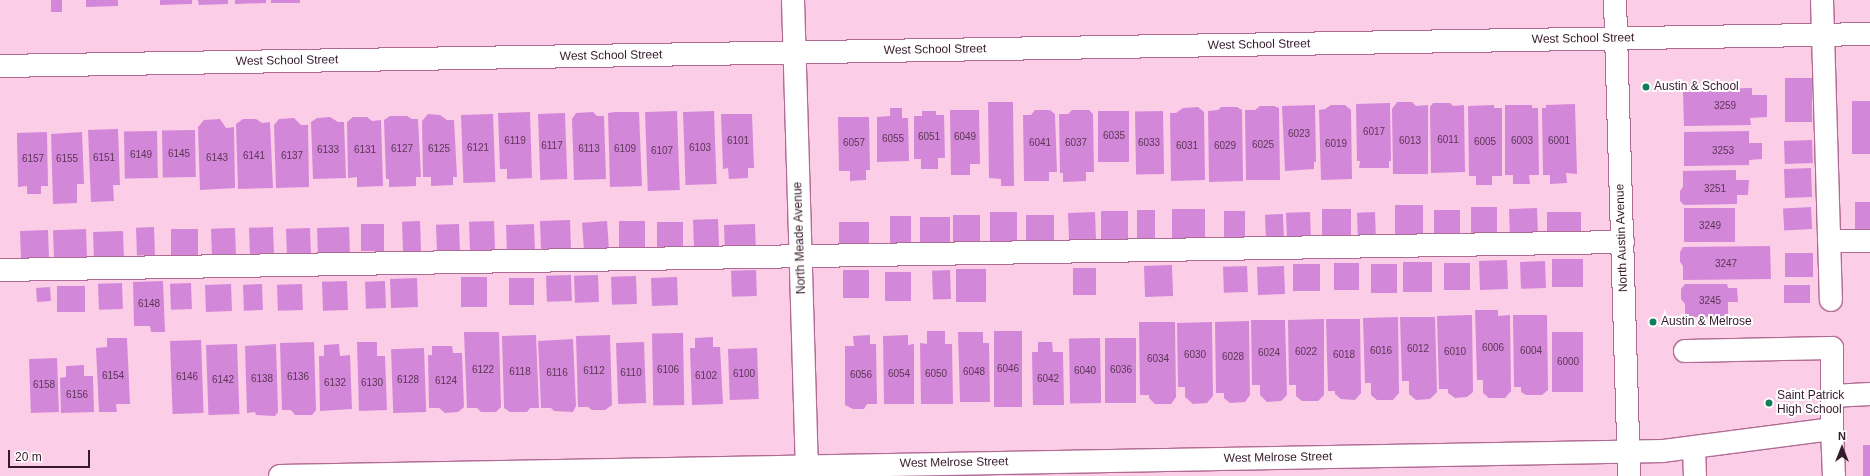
<!DOCTYPE html>
<html>
<head>
<meta charset="utf-8">
<style>
	body { margin:0 }
	#map { position:relative; width:1870px; height:476px; overflow:hidden; background:#fccde7; font-family:Arial,sans-serif }
	div>[style] { position:absolute }
	[style*='--x'] { left:calc(var(--x)*1px); top:calc(var(--y)*1px); width:calc(var(--w)*1px); rotate:calc(var(--a)*1deg) }
	.building>* { inset:0; background:#d387d9; transform-origin:0 0 }
	.roads { filter:drop-shadow(1px 0 #b06b94) drop-shadow(-1px 0 #b06b94) drop-shadow(0 1px #b06b94) drop-shadow(0 -1px #b06b94) }
	.minor>* { height:22px; margin:-11px; padding:0 11px; transform-origin:11px; border-radius:11px; background:#fff }
	.dots>* { width:11px; height:11px; translate:-50% -50%; box-sizing:border-box; border:2px solid #fefefe; border-radius:50% }
	span { translate:-50% -50%; white-space:nowrap; text-align:center; line-height:1.15; -webkit-text-stroke:4px #fefefe; paint-order:stroke }
	.number-label { font-size:10px; color:#5d3556 }
	.number-label span { -webkit-text-stroke-width:0 }
	.street-label { font-size:12px; color:#361a2b }
	.poi-label { font-size:12px; color:#361a2b }
	.left { translate:0 -50%; text-align:left }
	.north { position:absolute; left:1822px; top:428px; width:40px; height:40px; -webkit-text-stroke:3px #fefefe; paint-order:stroke; rotate:0deg; font-size:11px; font-weight:700; line-height:16px; text-align:center; color:#361a2b }
	.north::after { content:''; display:block; margin:auto; width:14px; height:18px; background:#361a2b; clip-path:polygon(50% 0,100% 100%,50% 72%,0 100%) }
	.scale { position:absolute; left:8px; top:450px; width:82px; height:18px; box-sizing:border-box; border:2px solid #361a2b; border-top:0; padding-left:5px; font-size:12px; line-height:14px; white-space:nowrap; color:#361a2b; -webkit-text-stroke:3px #fefefe; paint-order:stroke }
</style>
</head>
<body>
<div id="map">
	<div class="building">
		<i style="left:51px;top:0;width:11px;height:12px"></i>
		<i style="clip-path:polygon(86px 0,118px 0,118px 6px,86px 7px)"></i>
		<i style="clip-path:polygon(160px 0,192px 0,192px 4px,160px 5px)"></i>
		<i style="clip-path:polygon(198px 0,228px 0,228px 4px,199px 5px)"></i>
		<i style="clip-path:polygon(235px 0,266px 0,266px 3px,235px 4px)"></i>
		<i style="left:271px;top:0;width:29px;height:3px"></i>
		<i style="left:1785px;top:78px;width:27px;height:44px"></i>
		<i style="clip-path:polygon(1752px 88px,1752px 95px,1767px 95px,1767px 117px,1750px 118px,1751px 125px,1684px 126px,1683px 92px,1702px 92px,1702px 89px)"></i>
		<i style="left:1852px;top:101px;width:18px;height:53px"></i>
		<i style="clip-path:polygon(988px 102px,1013px 102px,1014px 186px,1001px 186px,1001px 179px,989px 178px)"></i>
		<i style="clip-path:polygon(1397px 102px,1412px 102px,1416px 106px,1428px 105px,1428px 174px,1393px 174px,1392px 109px)"></i>
		<i style="clip-path:polygon(1390px 103px,1391px 161px,1389px 161px,1389px 168px,1359px 168px,1360px 161px,1357px 161px,1356px 104px)"></i>
		<i style="clip-path:polygon(1433px 103px,1450px 103px,1453px 106px,1464px 105px,1465px 172px,1431px 173px,1430px 107px)"></i>
		<i style="clip-path:polygon(1575px 104px,1577px 174px,1566px 173px,1567px 183px,1550px 184px,1550px 175px,1543px 175px,1542px 108px,1546px 108px,1546px 105px)"></i>
		<i style="clip-path:polygon(1315px 105px,1316px 162px,1314px 162px,1314px 169px,1285px 171px,1282px 106px)"></i>
		<i style="clip-path:polygon(1331px 105px,1345px 105px,1351px 110px,1352px 179px,1321px 180px,1319px 110px,1325px 109px)"></i>
		<i style="clip-path:polygon(1494px 105px,1494px 108px,1502px 108px,1502px 176px,1492px 176px,1492px 185px,1476px 185px,1476px 176px,1469px 176px,1468px 106px)"></i>
		<i style="clip-path:polygon(1505px 105px,1532px 105px,1532px 108px,1538px 108px,1539px 175px,1529px 175px,1530px 184px,1513px 184px,1513px 175px,1505px 175px)"></i>
		<i style="clip-path:polygon(1260px 106px,1274px 106px,1279px 108px,1280px 180px,1246px 180px,1245px 110px,1255px 110px)"></i>
		<i style="clip-path:polygon(1198px 107px,1204px 112px,1205px 180px,1171px 181px,1170px 113px,1176px 113px,1183px 108px)"></i>
		<i style="clip-path:polygon(1221px 107px,1237px 107px,1242px 110px,1243px 181px,1209px 182px,1208px 111px,1218px 110px)"></i>
		<i style="clip-path:polygon(890px 108px,902px 108px,902px 118px,908px 118px,909px 161px,877px 162px,877px 117px,890px 116px)"></i>
		<i style="clip-path:polygon(950px 110px,979px 110px,980px 164px,970px 164px,970px 175px,951px 175px)"></i>
		<i style="clip-path:polygon(1035px 110px,1050px 110px,1055px 114px,1057px 172px,1049px 172px,1049px 181px,1024px 181px,1023px 115px,1031px 115px)"></i>
		<i style="clip-path:polygon(1072px 110px,1089px 110px,1093px 114px,1094px 172px,1086px 172px,1086px 181px,1063px 182px,1063px 173px,1060px 173px,1059px 114px,1068px 114px)"></i>
		<i style="left:677px;top:111px;width:79px;height:32px;rotate:88deg"></i>
		<i style="left:714px;top:111px;width:73px;height:31px;rotate:88deg"></i>
		<i style="clip-path:polygon(922px 111px,936px 111px,936px 115px,944px 115px,945px 158px,938px 158px,938px 169px,921px 169px,921px 159px,914px 159px,914px 116px,922px 116px)"></i>
		<i style="left:1098px;top:111px;width:31px;height:51px"></i>
		<i style="left:1163px;top:111px;width:63px;height:28px;rotate:89deg"></i>
		<i style="clip-path:polygon(530px 112px,532px 178px,507px 179px,507px 169px,500px 169px,498px 113px)"></i>
		<i style="clip-path:polygon(593px 112px,597px 116px,604px 116px,606px 179px,574px 180px,572px 119px,576px 113px)"></i>
		<i style="clip-path:polygon(615px 112px,639px 112px,642px 186px,610px 187px,608px 113px)"></i>
		<i style="left:565px;top:113px;width:66px;height:27px;rotate:88deg"></i>
		<i style="clip-path:polygon(428px 114px,440px 115px,447px 120px,454px 120px,457px 177px,453px 177px,453px 185px,431px 186px,431px 177px,423px 177px,422px 121px)"></i>
		<i style="left:493px;top:114px;width:68px;height:32px;rotate:88deg"></i>
		<i style="clip-path:polygon(721px 114px,752px 114px,754px 168px,748px 168px,748px 178px,729px 179px,728px 168px,723px 169px)"></i>
		<i style="clip-path:polygon(390px 116px,407px 116px,412px 119px,418px 119px,421px 177px,416px 177px,416px 186px,389px 187px,389px 179px,386px 179px,384px 120px)"></i>
		<i style="clip-path:polygon(330px 117px,338px 122px,344px 122px,346px 178px,313px 179px,311px 122px,317px 118px)"></i>
		<i style="clip-path:polygon(353px 117px,367px 117px,372px 121px,381px 120px,383px 186px,357px 187px,357px 177px,348px 178px,347px 122px)"></i>
		<i style="clip-path:polygon(838px 117px,869px 117px,870px 170px,866px 170px,866px 180px,850px 181px,850px 171px,839px 171px)"></i>
		<i style="clip-path:polygon(294px 118px,301px 125px,308px 125px,309px 187px,276px 188px,274px 125px,279px 119px)"></i>
		<i style="clip-path:polygon(220px 119px,226px 128px,234px 127px,235px 188px,200px 190px,198px 127px,204px 120px)"></i>
		<i style="clip-path:polygon(243px 119px,256px 119px,262px 123px,270px 122px,273px 188px,238px 189px,236px 124px)"></i>
		<i style="clip-path:polygon(118px 129px,120px 185px,113px 185px,114px 201px,91px 202px,88px 130px)"></i>
		<i style="left:195px;top:130px;width:47px;height:33px;rotate:89deg"></i>
		<i style="left:157px;top:131px;width:47px;height:33px;rotate:89deg"></i>
		<i style="clip-path:polygon(1749px 131px,1749px 143px,1762px 143px,1762px 159px,1749px 160px,1749px 165px,1684px 166px,1684px 132px)"></i>
		<i style="clip-path:polygon(47px 132px,48px 186px,41px 186px,41px 194px,27px 194px,27px 186px,18px 187px,17px 133px)"></i>
		<i style="clip-path:polygon(82px 132px,84px 184px,77px 184px,77px 203px,53px 204px,51px 134px)"></i>
		<i style="left:1812px;top:140px;width:23px;height:28px;rotate:88deg"></i>
		<i style="left:1811px;top:168px;width:29px;height:27px;rotate:88deg"></i>
		<i style="clip-path:polygon(1736px 170px,1736px 180px,1749px 180px,1748px 195px,1737px 195px,1737px 204px,1684px 205px,1680px 201px,1680px 191px,1683px 187px,1683px 171px)"></i>
		<i style="left:1855px;top:202px;width:15px;height:27px"></i>
		<i style="left:1423px;top:205px;width:31px;height:28px;rotate:90deg"></i>
		<i style="left:1471px;top:207px;width:26px;height:29px"></i>
		<i style="left:1811px;top:207px;width:22px;height:28px;rotate:87deg"></i>
		<i style="left:1537px;top:208px;width:27px;height:28px;rotate:88deg"></i>
		<i style="left:1735px;top:208px;width:34px;height:51px;rotate:90deg"></i>
		<i style="left:1205px;top:209px;width:31px;height:33px;rotate:90deg"></i>
		<i style="left:1322px;top:209px;width:29px;height:30px"></i>
		<i style="left:1155px;top:210px;width:30px;height:18px;rotate:90deg"></i>
		<i style="left:1434px;top:210px;width:26px;height:26px"></i>
		<i style="left:1101px;top:211px;width:27px;height:30px"></i>
		<i style="left:1224px;top:211px;width:21px;height:29px"></i>
		<i style="left:990px;top:212px;width:27px;height:33px"></i>
		<i style="left:1095px;top:212px;width:29px;height:27px;rotate:88deg"></i>
		<i style="left:1310px;top:212px;width:27px;height:24px;rotate:88deg"></i>
		<i style="left:1375px;top:212px;width:25px;height:18px;rotate:88deg"></i>
		<i style="left:1581px;top:212px;width:22px;height:34px;rotate:90deg"></i>
		<i style="left:1283px;top:214px;width:26px;height:18px;rotate:88deg"></i>
		<i style="left:980px;top:215px;width:30px;height:27px;rotate:90deg"></i>
		<i style="left:1026px;top:215px;width:28px;height:25px"></i>
		<i style="left:890px;top:216px;width:21px;height:29px"></i>
		<i style="left:950px;top:217px;width:27px;height:30px;rotate:90deg"></i>
		<i style="left:718px;top:219px;width:29px;height:25px;rotate:88deg"></i>
		<i style="left:570px;top:220px;width:28px;height:30px;rotate:88deg"></i>
		<i style="left:420px;top:221px;width:30px;height:18px;rotate:88deg"></i>
		<i style="left:494px;top:221px;width:32px;height:25px;rotate:88deg"></i>
		<i style="left:607px;top:221px;width:29px;height:25px;rotate:86deg"></i>
		<i style="left:619px;top:221px;width:26px;height:29px"></i>
		<i style="left:657px;top:222px;width:26px;height:28px"></i>
		<i style="left:839px;top:222px;width:30px;height:27px"></i>
		<i style="left:361px;top:224px;width:23px;height:27px"></i>
		<i style="left:459px;top:224px;width:28px;height:23px;rotate:88deg"></i>
		<i style="left:534px;top:224px;width:29px;height:28px;rotate:88deg"></i>
		<i style="left:755px;top:224px;width:26px;height:31px;rotate:88deg"></i>
		<i style="left:154px;top:227px;width:28px;height:18px;rotate:88deg"></i>
		<i style="left:273px;top:227px;width:28px;height:24px;rotate:88deg"></i>
		<i style="left:349px;top:227px;width:29px;height:32px;rotate:88deg"></i>
		<i style="left:235px;top:228px;width:28px;height:24px;rotate:88deg"></i>
		<i style="left:310px;top:228px;width:28px;height:24px;rotate:88deg"></i>
		<i style="left:86px;top:229px;width:29px;height:33px;rotate:88deg"></i>
		<i style="left:171px;top:229px;width:27px;height:30px"></i>
		<i style="left:48px;top:230px;width:28px;height:28px;rotate:88deg"></i>
		<i style="left:123px;top:231px;width:27px;height:30px;rotate:88deg"></i>
		<i style="clip-path:polygon(1770px 246px,1771px 279px,1683px 280px,1683px 266px,1680px 262px,1680px 252px,1683px 247px)"></i>
		<i style="left:1785px;top:253px;width:28px;height:24px"></i>
		<i style="left:1552px;top:259px;width:31px;height:28px"></i>
		<i style="left:1507px;top:260px;width:29px;height:28px;rotate:88deg"></i>
		<i style="left:1545px;top:261px;width:27px;height:25px;rotate:88deg"></i>
		<i style="left:1403px;top:262px;width:29px;height:30px"></i>
		<i style="left:1359px;top:263px;width:27px;height:25px;rotate:90deg"></i>
		<i style="left:1444px;top:263px;width:26px;height:27px"></i>
		<i style="left:1320px;top:264px;width:27px;height:27px;rotate:90deg"></i>
		<i style="left:1397px;top:264px;width:29px;height:26px;rotate:90deg"></i>
		<i style="left:1172px;top:265px;width:31px;height:28px;rotate:88deg"></i>
		<i style="left:1247px;top:266px;width:26px;height:24px;rotate:88deg"></i>
		<i style="left:1284px;top:266px;width:28px;height:27px;rotate:88deg"></i>
		<i style="left:1096px;top:268px;width:27px;height:23px;rotate:90deg"></i>
		<i style="left:956px;top:269px;width:30px;height:33px"></i>
		<i style="left:756px;top:270px;width:26px;height:25px;rotate:88deg"></i>
		<i style="left:843px;top:270px;width:26px;height:28px"></i>
		<i style="left:950px;top:270px;width:29px;height:18px;rotate:88deg"></i>
		<i style="left:885px;top:272px;width:26px;height:29px"></i>
		<i style="left:571px;top:275px;width:26px;height:25px;rotate:88deg"></i>
		<i style="left:598px;top:275px;width:27px;height:24px;rotate:88deg"></i>
		<i style="left:636px;top:276px;width:28px;height:25px;rotate:88deg"></i>
		<i style="left:487px;top:277px;width:30px;height:26px;rotate:90deg"></i>
		<i style="left:677px;top:277px;width:28px;height:26px;rotate:88deg"></i>
		<i style="left:417px;top:278px;width:29px;height:27px;rotate:88deg"></i>
		<i style="left:509px;top:278px;width:25px;height:27px"></i>
		<i style="clip-path:polygon(163px 281px,165px 332px,151px 332px,150px 326px,134px 326px,133px 282px)"></i>
		<i style="left:347px;top:281px;width:29px;height:25px;rotate:88deg"></i>
		<i style="left:385px;top:281px;width:27px;height:20px;rotate:88deg"></i>
		<i style="left:122px;top:283px;width:26px;height:24px;rotate:88deg"></i>
		<i style="left:191px;top:283px;width:26px;height:21px;rotate:88deg"></i>
		<i style="left:231px;top:284px;width:27px;height:26px;rotate:88deg"></i>
		<i style="left:262px;top:284px;width:26px;height:19px;rotate:88deg"></i>
		<i style="left:302px;top:284px;width:26px;height:25px;rotate:88deg"></i>
		<i style="clip-path:polygon(1685px 284px,1727px 284px,1728px 288px,1737px 288px,1738px 302px,1728px 302px,1728px 317px,1685px 317px,1685px 304px,1681px 299px,1681px 289px)"></i>
		<i style="left:1784px;top:285px;width:26px;height:18px"></i>
		<i style="left:85px;top:286px;width:26px;height:28px;rotate:90deg"></i>
		<i style="left:50px;top:287px;width:14px;height:14px;rotate:86deg"></i>
		<i style="clip-path:polygon(1475px 310px,1498px 310px,1498px 316px,1510px 315px,1511px 391px,1505px 398px,1489px 398px,1483px 393px,1483px 380px,1477px 380px)"></i>
		<i style="clip-path:polygon(1472px 315px,1473px 392px,1467px 397px,1455px 398px,1448px 393px,1448px 389px,1439px 389px,1437px 316px)"></i>
		<i style="clip-path:polygon(1513px 315px,1547px 315px,1548px 390px,1542px 395px,1526px 395px,1521px 392px,1521px 387px,1514px 387px)"></i>
		<i style="clip-path:polygon(1398px 317px,1399px 393px,1393px 400px,1377px 400px,1371px 395px,1371px 383px,1365px 383px,1363px 318px)"></i>
		<i style="clip-path:polygon(1400px 317px,1435px 317px,1437px 392px,1430px 399px,1416px 400px,1409px 394px,1409px 381px,1402px 381px)"></i>
		<i style="clip-path:polygon(1324px 319px,1324px 395px,1318px 401px,1302px 401px,1296px 396px,1296px 385px,1289px 385px,1288px 320px)"></i>
		<i style="clip-path:polygon(1326px 319px,1360px 319px,1361px 393px,1355px 400px,1341px 399px,1335px 394px,1335px 391px,1328px 391px)"></i>
		<i style="clip-path:polygon(1251px 320px,1285px 320px,1287px 395px,1281px 401px,1267px 402px,1260px 395px,1260px 385px,1252px 385px)"></i>
		<i style="clip-path:polygon(1249px 321px,1250px 395px,1245px 402px,1230px 403px,1224px 398px,1224px 393px,1216px 393px,1215px 322px)"></i>
		<i style="clip-path:polygon(1139px 322px,1175px 322px,1176px 397px,1171px 404px,1155px 404px,1149px 398px,1149px 395px,1140px 395px)"></i>
		<i style="clip-path:polygon(1212px 322px,1213px 396px,1207px 403px,1193px 404px,1185px 397px,1185px 387px,1178px 387px,1177px 323px)"></i>
		<i style="clip-path:polygon(927px 331px,945px 331px,945px 344px,952px 344px,953px 404px,921px 404px,920px 343px,927px 344px)"></i>
		<i style="left:994px;top:331px;width:28px;height:76px"></i>
		<i style="clip-path:polygon(464px 332px,499px 332px,501px 407px,496px 412px,481px 412px,477px 408px,467px 408px)"></i>
		<i style="clip-path:polygon(958px 332px,983px 332px,983px 343px,989px 343px,990px 402px,960px 402px)"></i>
		<i style="left:1552px;top:332px;width:31px;height:60px"></i>
		<i style="left:683px;top:333px;width:72px;height:31px;rotate:89deg"></i>
		<i style="clip-path:polygon(536px 335px,539px 408px,530px 408px,527px 412px,510px 412px,504px 408px,502px 336px)"></i>
		<i style="clip-path:polygon(610px 335px,612px 405px,605px 410px,592px 410px,588px 407px,578px 407px,576px 336px)"></i>
		<i style="clip-path:polygon(870px 335px,870px 344px,876px 344px,877px 404px,867px 404px,864px 409px,853px 409px,845px 405px,845px 346px,854px 346px,853px 336px)"></i>
		<i style="clip-path:polygon(908px 335px,908px 345px,914px 344px,914px 404px,884px 404px,883px 336px)"></i>
		<i style="clip-path:polygon(713px 337px,713px 347px,720px 347px,723px 404px,692px 405px,690px 348px,695px 348px,695px 338px)"></i>
		<i style="clip-path:polygon(107px 338px,127px 338px,130px 404px,116px 404px,117px 412px,99px 412px,96px 348px,107px 347px)"></i>
		<i style="left:1100px;top:338px;width:65px;height:31px;rotate:89deg"></i>
		<i style="left:1105px;top:338px;width:31px;height:65px"></i>
		<i style="clip-path:polygon(573px 339px,576px 406px,573px 412px,554px 411px,551px 408px,541px 408px,538px 341px)"></i>
		<i style="left:201px;top:340px;width:73px;height:31px;rotate:88deg"></i>
		<i style="clip-path:polygon(314px 342px,316px 410px,312px 415px,295px 415px,291px 410px,282px 410px,280px 343px)"></i>
		<i style="clip-path:polygon(357px 342px,377px 342px,377px 356px,385px 356px,387px 410px,359px 411px)"></i>
		<i style="left:644px;top:342px;width:61px;height:28px;rotate:88deg"></i>
		<i style="clip-path:polygon(1038px 342px,1052px 342px,1053px 352px,1063px 352px,1064px 405px,1033px 405px,1032px 352px,1038px 352px)"></i>
		<i style="left:237px;top:344px;width:70px;height:31px;rotate:88deg"></i>
		<i style="clip-path:polygon(276px 344px,278px 412px,275px 416px,256px 415px,255px 412px,247px 413px,245px 346px)"></i>
		<i style="clip-path:polygon(339px 344px,340px 356px,350px 355px,352px 409px,320px 411px,319px 356px,324px 356px,324px 345px)"></i>
		<i style="clip-path:polygon(432px 346px,452px 346px,453px 353px,462px 353px,464px 407px,458px 412px,445px 413px,439px 408px,429px 408px,428px 355px,432px 355px)"></i>
		<i style="left:424px;top:348px;width:64px;height:33px;rotate:88deg"></i>
		<i style="left:757px;top:348px;width:51px;height:29px;rotate:88deg"></i>
		<i style="left:57px;top:358px;width:54px;height:28px;rotate:88deg"></i>
		<i style="clip-path:polygon(84px 365px,84px 376px,93px 376px,94px 412px,61px 413px,60px 378px,66px 377px,66px 366px)"></i>
		<i style="left:1870px;top:445px;width:31px;height:7px;rotate:90deg"></i>
	</div>
	<div class="roads">
		<div class="minor">
			<i style="--x:793;--y:0;--w:476;--a:88.3"></i>
			<i style="--x:1615;--y:0;--w:476;--a:88.3"></i>
			<i style="--x:1822;--y:0;--w:300;--a:88.3"></i>
			<i style="--x:0;--y:66;--w:1870;--a:-0.98"></i>
			<i style="--x:1829;--y:241;--w:41;--a:0"></i>
			<i style="--x:0;--y:270;--w:1623;--a:-0.99"></i>
			<i style="--x:1832;--y:396;--w:38;--a:-3"></i>
			<i style="--x:1832;--y:429;--w:47;--a:87.6"></i>
			<i style="--x:1694;--y:448;--w:28;--a:88"></i>
			<i style="--x:280;--y:476;--w:1383;--a:-1.04"></i>
			<i style="--x:1663;--y:451;--w:170;--a:-7.4"></i>
			<i style="--x:1832;--y:429;--w:81;--a:-90"></i>
			<i style="--x:1832;--y:348;--w:147;--a:178.8"></i>
		</div>
	</div>
	<div class="dots">
		<i style="left:1646px;top:87px;background:#107e5a"></i>
		<i style="left:1653px;top:322px;background:#107e5a"></i>
		<i style="left:1769px;top:403px;background:#107e5a"></i>
	</div>
	<div class="number-label">
		<span style="left:1725px;top:106px">3259</span>
		<span style="left:1374px;top:132px">6017</span>
		<span style="left:1299px;top:134px">6023</span>
		<span style="left:1114px;top:136px">6035</span>
		<span style="left:929px;top:137px">6051</span>
		<span style="left:965px;top:137px">6049</span>
		<span style="left:893px;top:139px">6055</span>
		<span style="left:1448px;top:140px">6011</span>
		<span style="left:515px;top:141px">6119</span>
		<span style="left:738px;top:141px">6101</span>
		<span style="left:1410px;top:141px">6013</span>
		<span style="left:1522px;top:141px">6003</span>
		<span style="left:1559px;top:141px">6001</span>
		<span style="left:1485px;top:142px">6005</span>
		<span style="left:854px;top:143px">6057</span>
		<span style="left:1040px;top:143px">6041</span>
		<span style="left:1076px;top:143px">6037</span>
		<span style="left:1149px;top:143px">6033</span>
		<span style="left:1336px;top:144px">6019</span>
		<span style="left:1263px;top:145px">6025</span>
		<span style="left:552px;top:146px">6117</span>
		<span style="left:1187px;top:146px">6031</span>
		<span style="left:1225px;top:146px">6029</span>
		<span style="left:478px;top:148px">6121</span>
		<span style="left:700px;top:148px">6103</span>
		<span style="left:402px;top:149px">6127</span>
		<span style="left:439px;top:149px">6125</span>
		<span style="left:589px;top:149px">6113</span>
		<span style="left:625px;top:149px">6109</span>
		<span style="left:328px;top:150px">6133</span>
		<span style="left:365px;top:150px">6131</span>
		<span style="left:662px;top:151px">6107</span>
		<span style="left:1723px;top:151px">3253</span>
		<span style="left:179px;top:154px">6145</span>
		<span style="left:141px;top:155px">6149</span>
		<span style="left:254px;top:156px">6141</span>
		<span style="left:292px;top:156px">6137</span>
		<span style="left:104px;top:158px">6151</span>
		<span style="left:217px;top:158px">6143</span>
		<span style="left:33px;top:159px">6157</span>
		<span style="left:67px;top:159px">6155</span>
		<span style="left:1715px;top:189px">3251</span>
		<span style="left:1710px;top:226px">3249</span>
		<span style="left:1726px;top:264px">3247</span>
		<span style="left:1710px;top:301px">3245</span>
		<span style="left:149px;top:304px">6148</span>
		<span style="left:1493px;top:348px">6006</span>
		<span style="left:1418px;top:349px">6012</span>
		<span style="left:1381px;top:351px">6016</span>
		<span style="left:1531px;top:351px">6004</span>
		<span style="left:1306px;top:352px">6022</span>
		<span style="left:1455px;top:352px">6010</span>
		<span style="left:1269px;top:353px">6024</span>
		<span style="left:1195px;top:355px">6030</span>
		<span style="left:1344px;top:355px">6018</span>
		<span style="left:1233px;top:357px">6028</span>
		<span style="left:1158px;top:359px">6034</span>
		<span style="left:1568px;top:362px">6000</span>
		<span style="left:1008px;top:369px">6046</span>
		<span style="left:483px;top:370px">6122</span>
		<span style="left:668px;top:370px">6106</span>
		<span style="left:1121px;top:370px">6036</span>
		<span style="left:594px;top:371px">6112</span>
		<span style="left:1085px;top:371px">6040</span>
		<span style="left:520px;top:372px">6118</span>
		<span style="left:974px;top:372px">6048</span>
		<span style="left:557px;top:373px">6116</span>
		<span style="left:631px;top:373px">6110</span>
		<span style="left:744px;top:374px">6100</span>
		<span style="left:899px;top:374px">6054</span>
		<span style="left:936px;top:374px">6050</span>
		<span style="left:861px;top:375px">6056</span>
		<span style="left:113px;top:376px">6154</span>
		<span style="left:706px;top:376px">6102</span>
		<span style="left:187px;top:377px">6146</span>
		<span style="left:298px;top:377px">6136</span>
		<span style="left:262px;top:379px">6138</span>
		<span style="left:1048px;top:379px">6042</span>
		<span style="left:223px;top:380px">6142</span>
		<span style="left:408px;top:380px">6128</span>
		<span style="left:446px;top:381px">6124</span>
		<span style="left:335px;top:383px">6132</span>
		<span style="left:372px;top:383px">6130</span>
		<span style="left:44px;top:385px">6158</span>
		<span style="left:77px;top:395px">6156</span>
	</div>
	<div class="street-label">
		<span style="left:1583px;top:39px;rotate:-1deg">West School Street</span>
		<span style="left:1259px;top:45px;rotate:-1deg">West School Street</span>
		<span style="left:935px;top:50px;rotate:-1deg">West School Street</span>
		<span style="left:611px;top:56px;rotate:-1deg">West School Street</span>
		<span style="left:287px;top:61px;rotate:-1deg">West School Street</span>
		<span style="left:800px;top:238px;rotate:-92deg">North Meade Avenue</span>
		<span style="left:1622px;top:238px;rotate:-92deg">North Austin Avenue</span>
		<span style="left:1278px;top:458px;rotate:-1deg">West Melrose Street</span>
		<span style="left:954px;top:463px;rotate:-1deg">West Melrose Street</span>
	</div>
	<div class="poi-label">
		<span class="left" style="left:1654px;top:87px">Austin &amp; School</span>
		<span class="left" style="left:1661px;top:322px">Austin &amp; Melrose</span>
		<span class="left" style="left:1777px;top:403px">Saint Patrick<br>High School</span>
	</div>
	<div class="north">N</div>
	<div class="scale">20 m</div>
</div>
</body>
</html>
